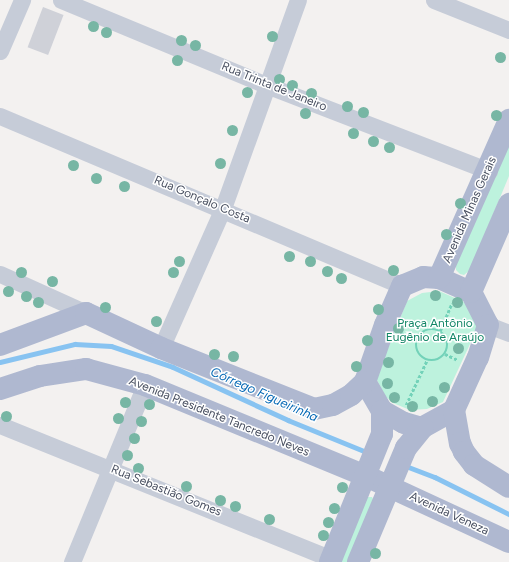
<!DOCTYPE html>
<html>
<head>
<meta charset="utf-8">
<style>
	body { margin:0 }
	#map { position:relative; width:509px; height:562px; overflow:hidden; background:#f3f1f0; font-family:Figtree,sans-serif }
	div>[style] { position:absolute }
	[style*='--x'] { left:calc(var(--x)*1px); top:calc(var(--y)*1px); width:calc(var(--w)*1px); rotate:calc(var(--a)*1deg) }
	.green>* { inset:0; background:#bdf2dd }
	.stream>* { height:4.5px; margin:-2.25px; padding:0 2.25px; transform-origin:2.25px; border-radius:2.25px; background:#88c3f1 }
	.building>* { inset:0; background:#cfd1d8; transform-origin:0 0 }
	.path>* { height:2.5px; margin-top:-1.25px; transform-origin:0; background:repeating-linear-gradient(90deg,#73d2b9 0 3px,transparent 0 5px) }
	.path>.ring { margin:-1.25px; padding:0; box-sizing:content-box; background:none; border:2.5px solid #73d2b9; border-radius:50% }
	.minor>* { height:17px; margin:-8.5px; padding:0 8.5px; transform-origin:8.5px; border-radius:8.5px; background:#c6ccd8 }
	.major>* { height:22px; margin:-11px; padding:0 11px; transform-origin:11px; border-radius:11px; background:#afb8d0 }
	.trees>* { width:11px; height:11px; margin:-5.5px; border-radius:50%; background:#77b6a4 }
	span { translate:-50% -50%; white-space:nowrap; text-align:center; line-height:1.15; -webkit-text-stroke:3px #fff; paint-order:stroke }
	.street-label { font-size:12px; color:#474e5f }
	.park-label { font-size:12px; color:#128666 }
	.water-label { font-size:13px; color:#0468b5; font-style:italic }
</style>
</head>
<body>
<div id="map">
	<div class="green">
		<i style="clip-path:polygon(509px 140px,509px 176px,470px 270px,464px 275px,460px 274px,456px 270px,456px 264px)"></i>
		<i style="clip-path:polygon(439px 291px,464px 302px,475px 319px,477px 329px,443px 402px,427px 409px,410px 410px,393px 403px,385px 396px,376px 378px,407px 301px,422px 293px)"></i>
		<i style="clip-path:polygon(365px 497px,372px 497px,374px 501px,351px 562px,338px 562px)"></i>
	</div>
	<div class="stream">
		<i style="--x:0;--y:362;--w:77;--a:-13.5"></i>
		<i style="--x:75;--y:344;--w:36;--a:3"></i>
		<i style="--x:111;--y:346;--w:65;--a:18.7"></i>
		<i style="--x:173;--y:367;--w:127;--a:24.7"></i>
		<i style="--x:288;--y:420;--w:87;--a:22.2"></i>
		<i style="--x:406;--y:466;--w:31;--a:21"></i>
		<i style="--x:435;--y:477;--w:83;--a:26.6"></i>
	</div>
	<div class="building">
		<i style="left:43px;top:7px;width:22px;height:43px;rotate:21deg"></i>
	</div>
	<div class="path">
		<i class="ring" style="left:416px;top:329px;width:29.5px;height:29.5px"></i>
		<i style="--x:440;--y:331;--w:30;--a:-67"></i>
		<i style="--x:401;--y:333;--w:17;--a:24"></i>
		<i style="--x:445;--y:354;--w:14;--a:25"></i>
		<i style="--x:406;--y:405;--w:50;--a:-65"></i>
	</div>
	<div class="minor">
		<i style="--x:61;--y:0;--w:225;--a:22.5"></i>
		<i style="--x:269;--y:86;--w:236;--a:21.1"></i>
		<i style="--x:434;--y:0;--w:81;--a:21.8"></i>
		<i style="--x:0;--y:51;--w:56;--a:-66.7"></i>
		<i style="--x:0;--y:116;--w:436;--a:22.9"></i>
		<i style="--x:0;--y:274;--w:94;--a:24.4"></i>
		<i style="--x:488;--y:325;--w:22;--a:21"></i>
		<i style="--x:161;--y:348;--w:153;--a:-66.1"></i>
		<i style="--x:223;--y:208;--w:221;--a:-70.2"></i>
		<i style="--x:0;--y:425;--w:357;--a:22"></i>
		<i style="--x:72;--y:562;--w:191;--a:-67.6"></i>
	</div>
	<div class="major">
		<i style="--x:423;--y:277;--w:16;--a:4"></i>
		<i style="--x:439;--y:278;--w:35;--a:24"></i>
		<i style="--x:471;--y:292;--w:37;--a:63"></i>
		<i style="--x:488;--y:325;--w:34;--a:107"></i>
		<i style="--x:478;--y:357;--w:58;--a:114.4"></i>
		<i style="--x:454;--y:410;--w:37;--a:151"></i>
		<i style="--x:422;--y:428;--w:19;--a:-164"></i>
		<i style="--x:404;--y:423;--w:25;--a:-151"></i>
		<i style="--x:382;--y:411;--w:34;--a:-120"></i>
		<i style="--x:365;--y:382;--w:60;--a:-70.7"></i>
		<i style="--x:385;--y:325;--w:43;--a:-66.4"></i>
		<i style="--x:402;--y:286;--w:23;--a:-23"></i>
		<i style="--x:439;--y:278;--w:173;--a:-66.1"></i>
		<i style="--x:471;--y:292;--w:96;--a:-66.6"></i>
		<i style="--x:0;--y:345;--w:92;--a:-20.4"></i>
		<i style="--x:86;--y:313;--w:83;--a:25"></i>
		<i style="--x:161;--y:348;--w:165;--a:21.7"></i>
		<i style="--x:314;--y:409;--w:19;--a:-12"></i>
		<i style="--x:333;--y:405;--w:21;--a:-29"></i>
		<i style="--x:351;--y:395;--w:19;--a:-43"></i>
		<i style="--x:0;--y:389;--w:42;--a:-18"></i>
		<i style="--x:40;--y:376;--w:47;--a:-8.7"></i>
		<i style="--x:86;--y:369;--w:61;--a:15.2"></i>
		<i style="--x:145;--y:385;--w:239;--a:22.4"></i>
		<i style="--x:366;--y:476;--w:157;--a:24.8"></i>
		<i style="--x:454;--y:410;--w:34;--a:80"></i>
		<i style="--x:460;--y:443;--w:10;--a:66"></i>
		<i style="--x:464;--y:452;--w:16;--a:52"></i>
		<i style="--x:474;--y:465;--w:41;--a:32.2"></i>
		<i style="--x:330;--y:562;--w:138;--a:-67.9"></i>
		<i style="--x:382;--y:434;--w:23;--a:-90"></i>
		<i style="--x:358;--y:562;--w:124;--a:-67.2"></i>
		<i style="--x:406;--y:448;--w:26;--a:-51"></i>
	</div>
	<div class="trees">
		<i style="left:93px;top:26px"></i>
		<i style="left:106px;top:32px"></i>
		<i style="left:272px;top:36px"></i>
		<i style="left:181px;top:40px"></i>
		<i style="left:195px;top:45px"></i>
		<i style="left:500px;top:57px"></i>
		<i style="left:177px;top:60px"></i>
		<i style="left:279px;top:79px"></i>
		<i style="left:292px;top:85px"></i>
		<i style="left:247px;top:92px"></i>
		<i style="left:311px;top:93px"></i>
		<i style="left:347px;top:106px"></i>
		<i style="left:363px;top:112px"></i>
		<i style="left:305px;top:113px"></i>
		<i style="left:496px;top:115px"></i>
		<i style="left:232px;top:130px"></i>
		<i style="left:353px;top:133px"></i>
		<i style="left:373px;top:141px"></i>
		<i style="left:389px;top:147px"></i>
		<i style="left:220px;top:163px"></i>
		<i style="left:73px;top:165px"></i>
		<i style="left:96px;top:178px"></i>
		<i style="left:124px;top:186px"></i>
		<i style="left:460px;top:203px"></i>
		<i style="left:446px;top:234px"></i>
		<i style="left:289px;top:256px"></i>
		<i style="left:179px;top:261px"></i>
		<i style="left:310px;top:261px"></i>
		<i style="left:393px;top:270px"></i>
		<i style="left:327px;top:271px"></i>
		<i style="left:21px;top:272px"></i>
		<i style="left:173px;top:272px"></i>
		<i style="left:341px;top:278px"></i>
		<i style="left:52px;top:281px"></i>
		<i style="left:8px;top:291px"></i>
		<i style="left:435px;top:295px"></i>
		<i style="left:26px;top:296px"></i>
		<i style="left:38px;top:302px"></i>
		<i style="left:457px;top:302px"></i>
		<i style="left:105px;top:307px"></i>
		<i style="left:378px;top:309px"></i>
		<i style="left:156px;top:321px"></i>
		<i style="left:398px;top:328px"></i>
		<i style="left:367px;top:340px"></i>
		<i style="left:458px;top:348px"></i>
		<i style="left:214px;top:354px"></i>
		<i style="left:233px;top:356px"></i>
		<i style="left:388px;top:362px"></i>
		<i style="left:356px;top:366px"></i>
		<i style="left:387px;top:383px"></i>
		<i style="left:444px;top:387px"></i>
		<i style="left:394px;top:397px"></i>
		<i style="left:432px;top:401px"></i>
		<i style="left:125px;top:402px"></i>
		<i style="left:149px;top:404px"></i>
		<i style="left:412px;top:406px"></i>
		<i style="left:6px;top:416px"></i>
		<i style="left:118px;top:418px"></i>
		<i style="left:141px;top:421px"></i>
		<i style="left:134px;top:438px"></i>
		<i style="left:127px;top:455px"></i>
		<i style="left:138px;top:468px"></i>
		<i style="left:186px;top:486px"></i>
		<i style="left:342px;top:487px"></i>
		<i style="left:220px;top:500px"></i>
		<i style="left:235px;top:506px"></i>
		<i style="left:334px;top:508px"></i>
		<i style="left:269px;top:519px"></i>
		<i style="left:328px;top:522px"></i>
		<i style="left:323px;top:535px"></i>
		<i style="left:375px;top:553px"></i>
	</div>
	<div class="street-label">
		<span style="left:274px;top:87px;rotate:22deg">Rua Trinta de Janeiro</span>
		<span style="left:202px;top:200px;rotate:23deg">Rua Gonçalo Costa</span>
		<span style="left:470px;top:210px;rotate:-66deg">Avenida Minas Gerais</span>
		<span style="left:219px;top:417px;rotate:22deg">Avenida Presidente Tancredo Neves</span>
		<span style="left:166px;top:491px;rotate:22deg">Rua Sebastião Gomes</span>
		<span style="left:449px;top:514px;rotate:25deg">Avenida Veneza</span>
	</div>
	<div class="park-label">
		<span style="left:435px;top:331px">Praça Antônio<br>Eugênio de Araújo</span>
	</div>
	<div class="water-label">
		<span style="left:264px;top:395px;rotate:24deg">Córrego Figueirinha</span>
	</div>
</div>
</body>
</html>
